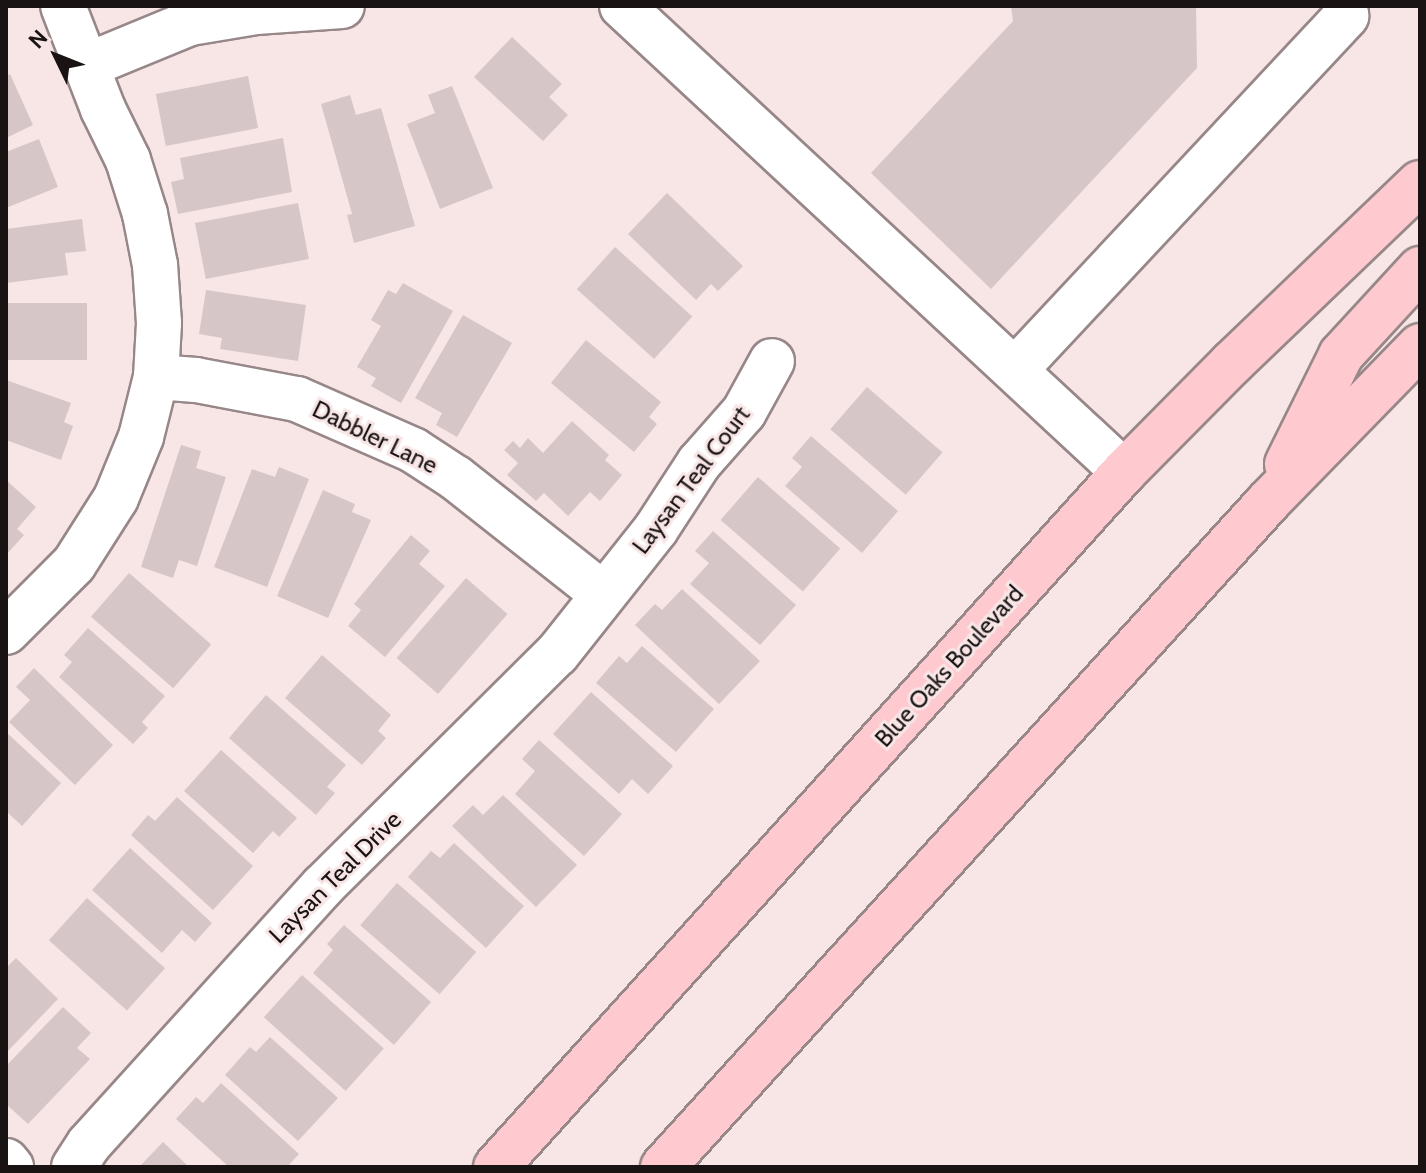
<!DOCTYPE html>
<html>
<head>
<meta charset="utf-8">
<style>
	body { margin:0 }
	#map { position:relative; width:1426px; height:1173px; overflow:hidden; background:#f8e6e7; font-family:Cabin,sans-serif }
	div>[style] { position:absolute }
	[style*='--x'] { left:calc(var(--x)*1px); top:calc(var(--y)*1px); width:calc(var(--w)*1px); rotate:calc(var(--a)*1deg) }
	.building>* { inset:0; background:#d7c6c7; transform-origin:0 0 }
	.roads { filter:drop-shadow(2px 0 #978788) drop-shadow(-2px 0 #978788) drop-shadow(0 2px #978788) drop-shadow(0 -2px #978788) }
	.minor>* { height:44px; margin:-22px; padding:0 22px; transform-origin:22px; border-radius:22px; background:#fff }
	.major>* { height:44px; margin:-22px; padding:0 22px; transform-origin:22px; border-radius:22px; background:#fecacf }
	span { translate:-50% -50%; white-space:nowrap; text-align:center; line-height:1.15; -webkit-text-stroke:6px #f8e6e7; paint-order:stroke }
	.street-label { font-size:24px; color:#191314 }
	.frame { position:absolute; inset:0; border:8px solid #191314; pointer-events:none }
	.north { position:absolute; left:16px; top:16px; width:80px; height:80px; -webkit-text-stroke:6px #f8e6e7; paint-order:stroke; rotate:313deg; font-size:22px; font-weight:700; line-height:32px; text-align:center; color:#191314 }
	.north::after { content:''; display:block; margin:auto; width:28px; height:36px; background:#191314; clip-path:polygon(50% 0,100% 100%,50% 72%,0 100%) }
</style>
</head>
<body>
<div id="map">
	<div class="building">
		<i style="clip-path:polygon(1011px 6px,1196px 6px,1197px 68px,991px 289px,871px 173px,1013px 21px)"></i>
		<i style="clip-path:polygon(512px 37px,562px 84px,549px 97px,568px 115px,543px 141px,474px 77px)"></i>
		<i style="clip-path:polygon(10px 74px,33px 125px,6px 138px,6px 76px)"></i>
		<i style="left:248px;top:76px;width:53px;height:94px;rotate:79deg"></i>
		<i style="clip-path:polygon(452px 86px,493px 188px,440px 209px,407px 124px,435px 113px,428px 95px)"></i>
		<i style="clip-path:polygon(350px 95px,356px 115px,381px 108px,415px 226px,354px 243px,347px 215px,352px 214px,321px 104px)"></i>
		<i style="clip-path:polygon(283px 138px,292px 192px,178px 214px,171px 182px,184px 179px,180px 158px)"></i>
		<i style="clip-path:polygon(39px 139px,58px 187px,6px 208px,6px 152px)"></i>
		<i style="clip-path:polygon(667px 193px,743px 266px,718px 291px,711px 284px,696px 300px,628px 234px)"></i>
		<i style="left:298px;top:203px;width:57px;height:105px;rotate:79deg"></i>
		<i style="clip-path:polygon(82px 219px,86px 251px,65px 253px,68px 275px,6px 283px,6px 229px)"></i>
		<i style="left:615px;top:247px;width:104px;height:57px;rotate:42deg"></i>
		<i style="clip-path:polygon(403px 283px,453px 311px,401px 403px,371px 386px,376px 378px,357px 367px,381px 326px,371px 320px,388px 290px,396px 294px)"></i>
		<i style="clip-path:polygon(206px 290px,306px 305px,298px 361px,220px 349px,222px 338px,199px 334px)"></i>
		<i style="left:6px;top:303px;width:81px;height:57px"></i>
		<i style="clip-path:polygon(463px 315px,512px 343px,457px 437px,436px 425px,442px 413px,415px 398px)"></i>
		<i style="clip-path:polygon(586px 340px,661px 402px,649px 417px,657px 424px,634px 452px,551px 383px)"></i>
		<i style="clip-path:polygon(6px 380px,71px 403px,64px 422px,73px 426px,61px 460px,6px 440px)"></i>
		<i style="left:867px;top:387px;width:100px;height:56px;rotate:41deg"></i>
		<i style="clip-path:polygon(572px 421px,609px 455px,605px 460px,622px 475px,600px 501px,590px 492px,568px 516px,544px 493px,536px 501px,507px 475px,518px 463px,504px 450px,513px 441px,520px 448px,528px 438px,543px 453px)"></i>
		<i style="clip-path:polygon(811px 436px,898px 511px,862px 553px,785px 486px,802px 467px,792px 458px)"></i>
		<i style="clip-path:polygon(181px 445px,201px 451px,196px 468px,226px 477px,197px 566px,179px 560px,173px 578px,141px 567px)"></i>
		<i style="clip-path:polygon(279px 467px,309px 479px,267px 587px,214px 567px,252px 469px,275px 477px)"></i>
		<i style="left:758px;top:477px;width:109px;height:57px;rotate:41deg"></i>
		<i style="clip-path:polygon(6px 480px,36px 507px,17px 529px,24px 535px,6px 555px)"></i>
		<i style="clip-path:polygon(323px 490px,355px 504px,352px 512px,371px 520px,328px 618px,277px 596px)"></i>
		<i style="clip-path:polygon(713px 531px,796px 605px,760px 645px,690px 584px,709px 563px,695px 551px)"></i>
		<i style="clip-path:polygon(411px 535px,430px 551px,419px 564px,445px 586px,385px 657px,348px 626px,361px 610px,354px 604px)"></i>
		<i style="left:129px;top:573px;width:109px;height:58px;rotate:41deg"></i>
		<i style="left:466px;top:578px;width:55px;height:106px;rotate:41deg"></i>
		<i style="clip-path:polygon(682px 589px,760px 661px,719px 704px,635px 625px,655px 604px,662px 610px)"></i>
		<i style="clip-path:polygon(88px 628px,165px 696px,142px 722px,148px 728px,133px 744px,59px 677px,72px 662px,64px 655px)"></i>
		<i style="clip-path:polygon(642px 646px,714px 709px,676px 752px,596px 683px,619px 656px,627px 663px)"></i>
		<i style="clip-path:polygon(322px 655px,391px 715px,378px 731px,386px 738px,362px 765px,285px 698px)"></i>
		<i style="clip-path:polygon(34px 668px,113px 745px,75px 785px,9px 722px,30px 700px,16px 687px)"></i>
		<i style="clip-path:polygon(591px 692px,673px 766px,648px 794px,632px 779px,619px 794px,553px 734px)"></i>
		<i style="clip-path:polygon(266px 695px,346px 765px,327px 787px,335px 793px,316px 815px,229px 738px)"></i>
		<i style="clip-path:polygon(6px 732px,61px 783px,22px 826px,6px 811px)"></i>
		<i style="clip-path:polygon(539px 740px,622px 814px,584px 856px,515px 794px,535px 771px,522px 759px)"></i>
		<i style="clip-path:polygon(221px 750px,297px 818px,279px 837px,273px 831px,253px 853px,184px 791px)"></i>
		<i style="clip-path:polygon(503px 795px,577px 865px,536px 907px,452px 826px,473px 805px,483px 815px)"></i>
		<i style="clip-path:polygon(177px 797px,253px 866px,213px 910px,131px 835px,148px 815px,155px 821px)"></i>
		<i style="clip-path:polygon(454px 843px,524px 906px,486px 948px,408px 877px,431px 851px,440px 858px)"></i>
		<i style="clip-path:polygon(130px 848px,212px 923px,195px 942px,182px 930px,162px 953px,92px 890px)"></i>
		<i style="left:397px;top:883px;width:105px;height:56px;rotate:41deg"></i>
		<i style="left:87px;top:898px;width:105px;height:57px;rotate:42deg"></i>
		<i style="clip-path:polygon(344px 925px,431px 1002px,394px 1045px,313px 973px,333px 950px,327px 944px)"></i>
		<i style="clip-path:polygon(16px 958px,58px 999px,6px 1053px,6px 968px)"></i>
		<i style="left:302px;top:975px;width:110px;height:57px;rotate:42deg"></i>
		<i style="clip-path:polygon(63px 1007px,91px 1033px,77px 1048px,90px 1059px,28px 1124px,6px 1104px,6px 1066px)"></i>
		<i style="clip-path:polygon(270px 1037px,338px 1098px,298px 1141px,225px 1075px,250px 1047px,256px 1052px)"></i>
		<i style="clip-path:polygon(221px 1083px,299px 1154px,287px 1167px,229px 1167px,176px 1119px,196px 1097px,203px 1103px)"></i>
		<i style="clip-path:polygon(163px 1142px,189px 1167px,139px 1167px)"></i>
	</div>
	<div class="roads">
		<div class="minor">
			<i style="--x:622;--y:6;--w:685;--a:42.87"></i>
			<i style="--x:88;--y:65;--w:110;--a:-22.4"></i>
			<i style="--x:190;--y:23;--w:67;--a:-9.5"></i>
			<i style="--x:256;--y:12;--w:86;--a:-4"></i>
			<i style="--x:1015;--y:370;--w:485;--a:-46.9"></i>
			<i style="--x:1346;--y:16;--w:10;--a:-96"></i>
			<i style="--x:156;--y:377;--w:40;--a:4.3"></i>
			<i style="--x:196;--y:380;--w:103;--a:10.7"></i>
			<i style="--x:297;--y:399;--w:127;--a:23.7"></i>
			<i style="--x:413;--y:450;--w:51;--a:33.1"></i>
			<i style="--x:456;--y:478;--w:187;--a:38.3"></i>
			<i style="--x:6;--y:632;--w:96;--a:-45"></i>
			<i style="--x:74;--y:564;--w:78;--a:-57.5"></i>
			<i style="--x:116;--y:498;--w:66;--a:-67.7"></i>
			<i style="--x:141;--y:437;--w:62;--a:-76"></i>
			<i style="--x:156;--y:377;--w:54;--a:-86.8"></i>
			<i style="--x:159;--y:323;--w:58;--a:-93.9"></i>
			<i style="--x:155;--y:265;--w:52;--a:-101.1"></i>
			<i style="--x:145;--y:214;--w:57;--a:-107.5"></i>
			<i style="--x:128;--y:160;--w:57;--a:-116.1"></i>
			<i style="--x:103;--y:109;--w:110;--a:-111.2"></i>
			<i style="--x:6;--y:1161;--w:8;--a:50"></i>
			<i style="--x:74;--y:1167;--w:27;--a:-57"></i>
			<i style="--x:89;--y:1144;--w:348;--a:-47.8"></i>
			<i style="--x:323;--y:886;--w:330;--a:-44.8"></i>
			<i style="--x:557;--y:654;--w:159;--a:-51.6"></i>
			<i style="--x:656;--y:529;--w:79;--a:-56.9"></i>
			<i style="--x:699;--y:463;--w:68;--a:-48.6"></i>
			<i style="--x:744;--y:412;--w:58;--a:-61.2"></i>
		</div>
		<div class="major">
			<i style="--x:1287;--y:464;--w:122;--a:-63.6"></i>
			<i style="--x:1341;--y:355;--w:117;--a:-47.4"></i>
			<i style="--x:496;--y:1167;--w:937;--a:-47.9"></i>
			<i style="--x:1124;--y:472;--w:153;--a:-45.3"></i>
			<i style="--x:1232;--y:363;--w:260;--a:-43.8"></i>
			<i style="--x:663;--y:1167;--w:899;--a:-47.7"></i>
			<i style="--x:1268;--y:502;--w:218;--a:-45.7"></i>
		</div>
	</div>
	<div class="street-label">
		<span style="left:375px;top:437px;rotate:26deg">Dabbler Lane</span>
		<span style="left:691px;top:480px;rotate:-53deg">Laysan Teal Court</span>
		<span style="left:949px;top:666px;rotate:-48deg">Blue Oaks Boulevard</span>
		<span style="left:335px;top:877px;rotate:-45deg">Laysan Teal Drive</span>
	</div>
	<div class="frame"></div>
	<div class="north">N</div>
</div>
</body>
</html>
